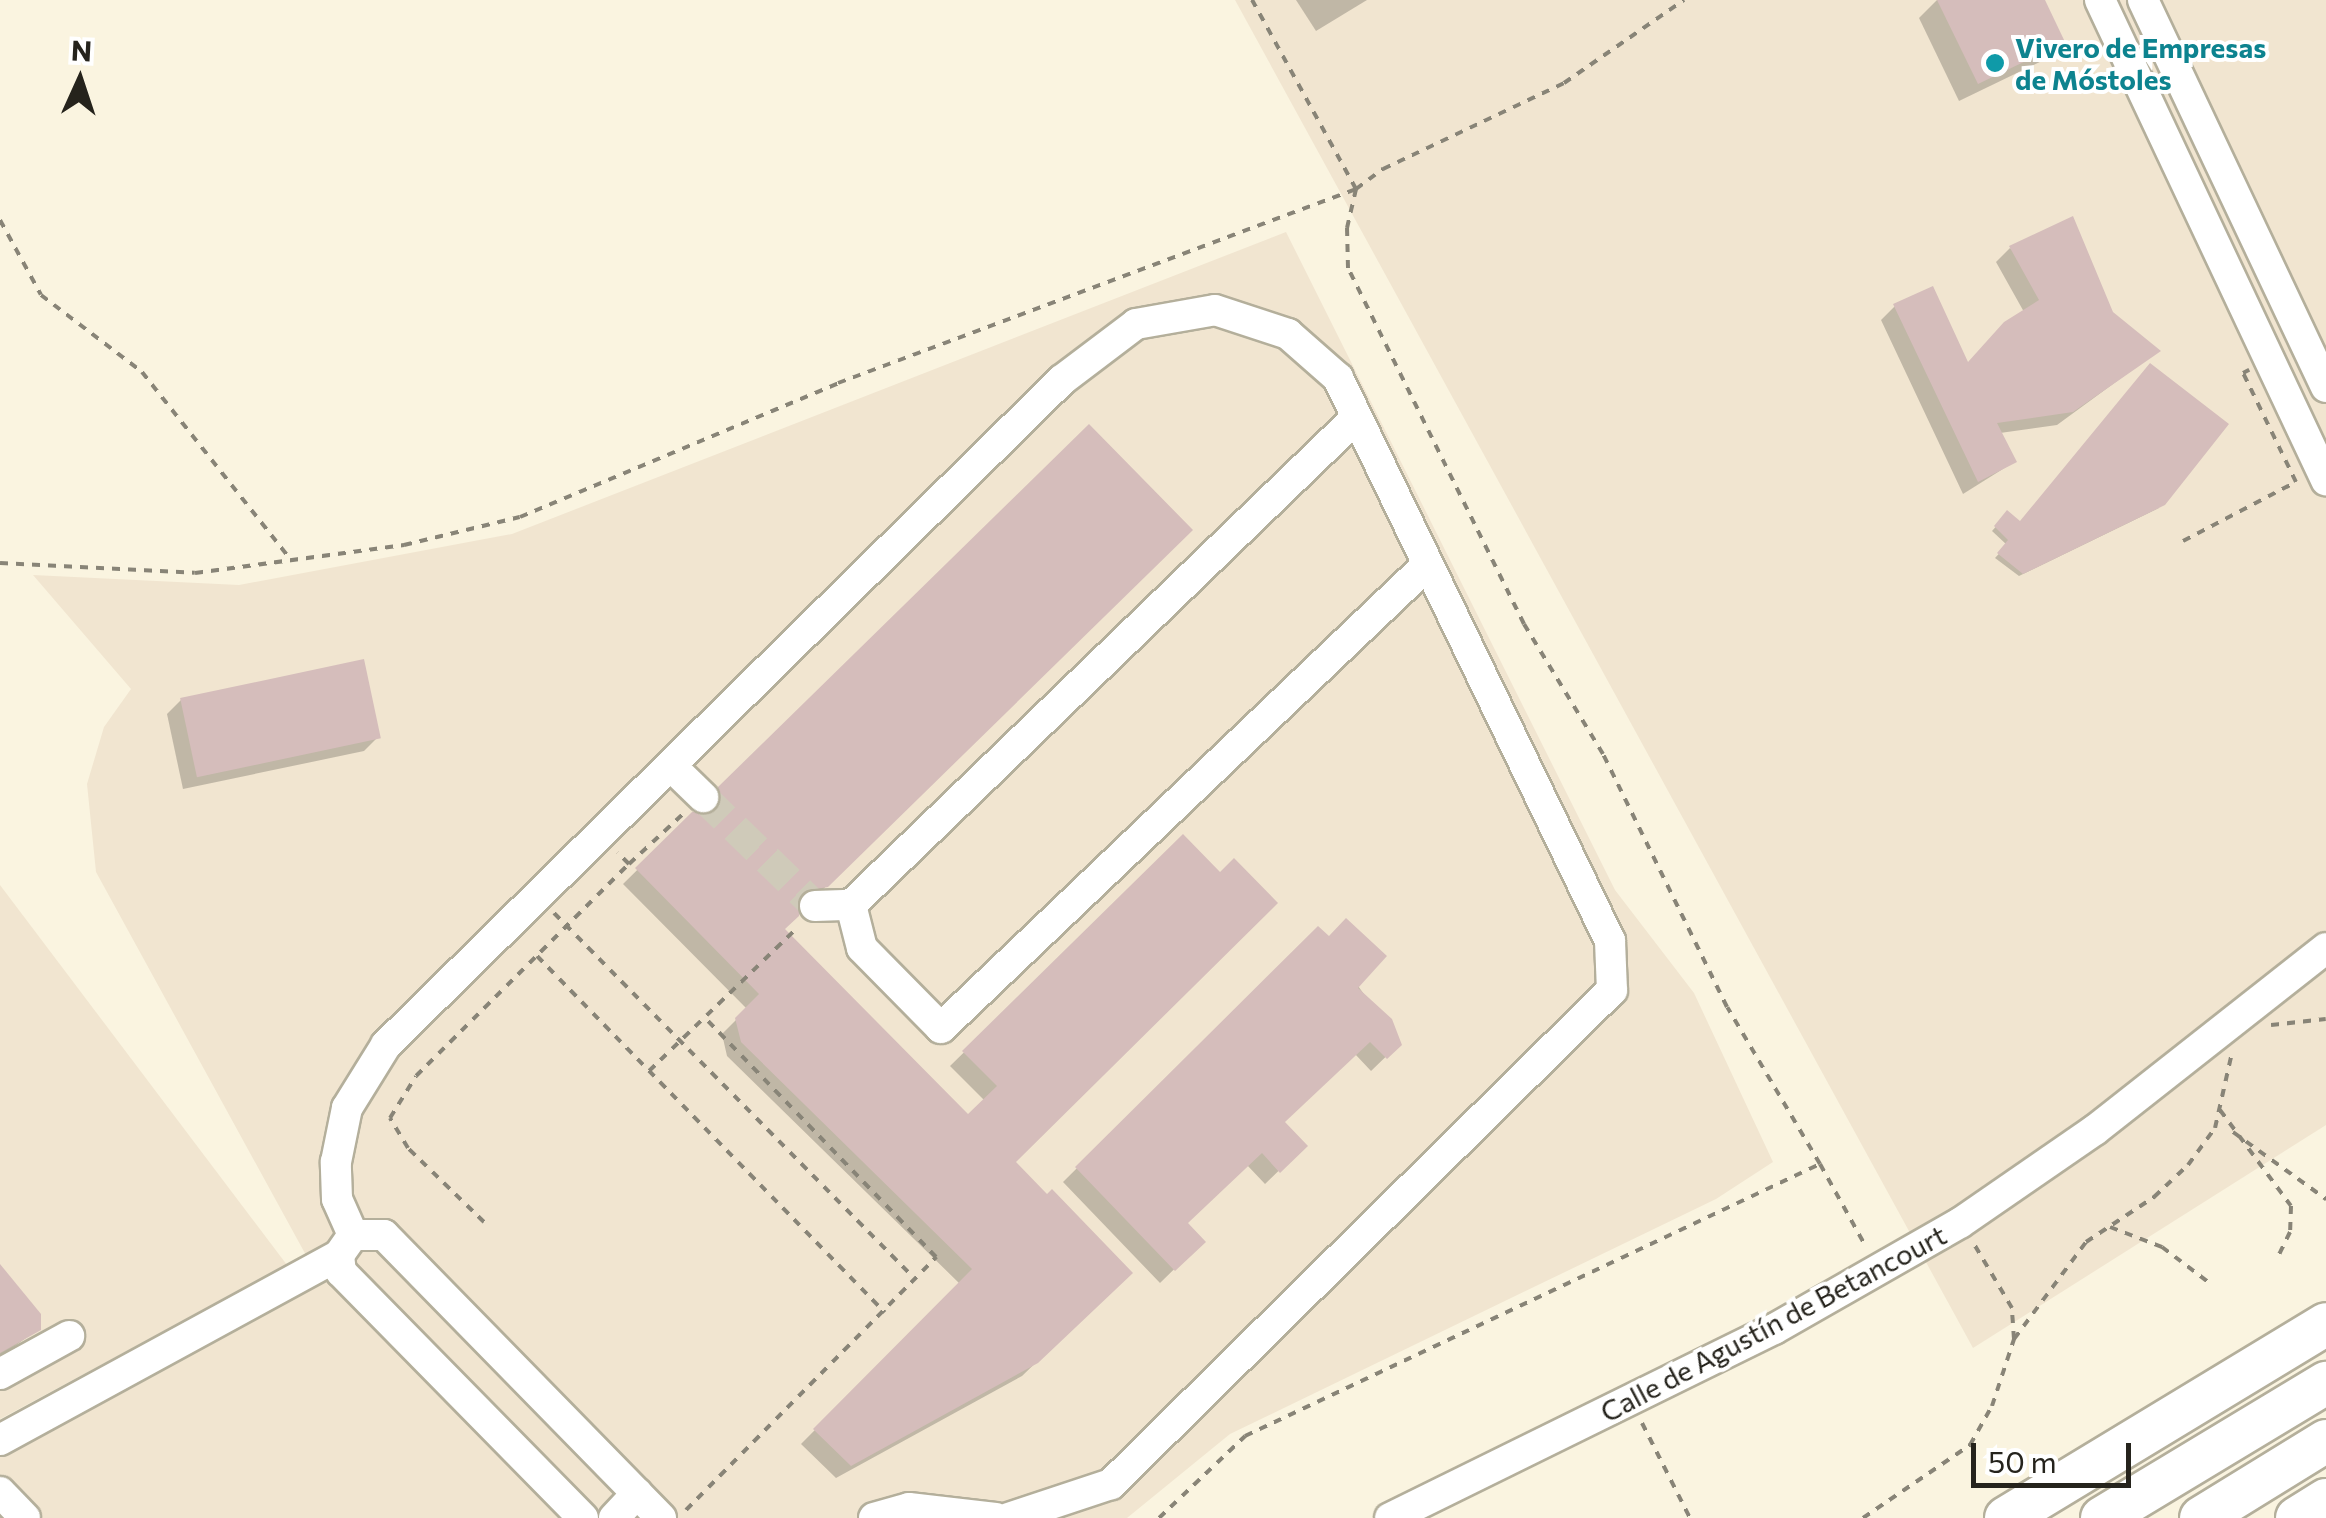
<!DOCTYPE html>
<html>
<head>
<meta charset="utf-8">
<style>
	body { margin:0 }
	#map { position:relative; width:2326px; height:1518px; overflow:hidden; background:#faf4e0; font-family:Commissioner,sans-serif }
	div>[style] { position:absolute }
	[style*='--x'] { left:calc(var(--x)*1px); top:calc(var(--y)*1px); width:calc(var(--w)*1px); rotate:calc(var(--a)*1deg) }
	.industrial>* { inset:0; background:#f1e5d0 }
	.shadow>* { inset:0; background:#0003 }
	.building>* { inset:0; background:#d5bdbb; transform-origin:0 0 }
	.minor-tunnel>* { height:30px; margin-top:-15px; transform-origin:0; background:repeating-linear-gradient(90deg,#cfcab9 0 30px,transparent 0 45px) }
	.path>* { height:4px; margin-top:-2px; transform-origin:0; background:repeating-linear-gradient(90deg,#888477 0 8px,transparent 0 16px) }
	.roads { filter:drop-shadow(2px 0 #b4af9b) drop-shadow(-2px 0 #b4af9b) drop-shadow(0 2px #b4af9b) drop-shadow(0 -2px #b4af9b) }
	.minor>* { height:30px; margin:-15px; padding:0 15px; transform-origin:15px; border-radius:15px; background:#fff }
	.highway>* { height:42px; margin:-21px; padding:0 21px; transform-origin:21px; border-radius:21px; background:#fff }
	.dots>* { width:28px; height:28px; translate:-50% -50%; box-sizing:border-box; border:5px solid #fff; border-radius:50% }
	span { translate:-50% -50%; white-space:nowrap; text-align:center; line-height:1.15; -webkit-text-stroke:8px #fff; paint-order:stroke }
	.culture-label { font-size:28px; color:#0d838f; font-weight:700 }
	.left { translate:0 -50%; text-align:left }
	.street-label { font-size:28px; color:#25231c }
	.north { position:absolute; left:30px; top:30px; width:100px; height:100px; -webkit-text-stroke:8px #fff; paint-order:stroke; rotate:3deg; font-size:28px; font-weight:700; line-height:40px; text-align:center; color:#25231c }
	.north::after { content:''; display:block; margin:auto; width:35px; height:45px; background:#25231c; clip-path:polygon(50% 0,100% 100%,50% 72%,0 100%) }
	.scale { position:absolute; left:1971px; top:1443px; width:160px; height:45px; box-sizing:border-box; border:5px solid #25231c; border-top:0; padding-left:12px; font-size:30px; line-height:35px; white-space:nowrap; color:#25231c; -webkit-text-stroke:8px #fff; paint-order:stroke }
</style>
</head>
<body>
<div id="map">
	<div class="industrial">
		<i style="clip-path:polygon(1235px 0,2326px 0,2326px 1125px,1973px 1348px)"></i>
		<i style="clip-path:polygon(1286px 232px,1615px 890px,1694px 993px,1773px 1162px,1716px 1199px,1230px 1434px,1127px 1518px,0 1518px,0 1424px,307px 1257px,96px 872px,87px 784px,104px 727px,131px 689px,33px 575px,239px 585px,512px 534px)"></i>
		<i style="clip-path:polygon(0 885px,287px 1265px,0 1419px)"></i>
	</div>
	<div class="shadow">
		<i style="clip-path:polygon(1296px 0,1367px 0,1316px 31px)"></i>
		<i style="clip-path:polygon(1937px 0,2042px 0,2062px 41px,2044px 60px,1959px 101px,1919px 18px)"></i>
		<i style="clip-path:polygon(2010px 248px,2158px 351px,2057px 425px,2000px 433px,2014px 462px,1963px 494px,1881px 320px,1895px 306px,1967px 365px,2024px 312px,1996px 262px)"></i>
		<i style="clip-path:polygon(1089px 427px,1190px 530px,812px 900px,799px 902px,782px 929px,968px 1118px,985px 1101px,950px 1066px,1183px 838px,1012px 1162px,1129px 1273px,1022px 1376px,836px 1478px,801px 1444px,960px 1284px,727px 1056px,722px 1034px,747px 1009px,623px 884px,694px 814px,704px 814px,705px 803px)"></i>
		<i style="clip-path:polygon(2159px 508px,2019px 576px,1995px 558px,2007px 545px,1992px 531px,2007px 514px,2020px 524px)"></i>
		<i style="clip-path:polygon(181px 700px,378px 737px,364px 751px,183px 789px,167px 714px)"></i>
		<i style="clip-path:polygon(1318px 929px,1399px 1044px,1371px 1071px,1355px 1054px,1282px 1123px,1304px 1146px,1265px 1184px,1247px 1165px,1185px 1224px,1202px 1242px,1160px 1283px,1063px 1182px)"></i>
		<i style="clip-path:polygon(0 1268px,38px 1329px,0 1357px)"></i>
	</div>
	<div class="building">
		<i style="clip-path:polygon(1937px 0,2045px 0,2065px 42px,1978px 84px)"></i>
		<i style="clip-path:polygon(2073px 216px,2113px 312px,2161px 351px,2073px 412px,1997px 423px,2017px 462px,1978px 482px,1893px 304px,1933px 286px,1968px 362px,2004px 322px,2039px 300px,2009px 246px)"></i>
		<i style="clip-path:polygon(2150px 363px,2229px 424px,2165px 505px,2023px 574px,1997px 553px,2008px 540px,1994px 526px,2007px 510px,2020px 521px)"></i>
		<i style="clip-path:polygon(1089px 424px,1193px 530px,828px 887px,804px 891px,799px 916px,785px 929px,968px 1114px,997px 1086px,962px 1051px,1183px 834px,1220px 872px,1234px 858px,1278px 903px,1016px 1162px,1047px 1194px,1052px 1189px,1133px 1273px,1038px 1363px,851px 1466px,813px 1429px,972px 1269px,741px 1042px,735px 1018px,759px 994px,635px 868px,692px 812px,716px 811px,718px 787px)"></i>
		<i style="left:364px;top:659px;width:81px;height:188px;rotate:78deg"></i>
		<i style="clip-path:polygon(1346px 918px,1387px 956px,1358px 988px,1392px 1019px,1402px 1045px,1387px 1059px,1370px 1042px,1285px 1122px,1308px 1146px,1280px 1173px,1262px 1153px,1188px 1223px,1206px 1242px,1175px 1271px,1075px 1167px,1318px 926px,1329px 936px)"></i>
		<i style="clip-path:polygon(0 1264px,41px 1314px,41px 1330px,0 1353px)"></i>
	</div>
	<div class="minor-tunnel">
		<i style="--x:703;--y:797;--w:156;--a:44.2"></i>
	</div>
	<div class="path">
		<i style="--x:0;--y:220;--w:85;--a:61.3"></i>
		<i style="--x:41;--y:295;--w:127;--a:37.3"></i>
		<i style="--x:142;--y:372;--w:238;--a:51.6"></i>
		<i style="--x:2183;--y:541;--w:127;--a:-27.6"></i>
		<i style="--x:2296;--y:482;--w:121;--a:-115.9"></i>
		<i style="--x:2243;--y:373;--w:7;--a:-27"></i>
		<i style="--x:0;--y:563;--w:195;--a:2.9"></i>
		<i style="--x:195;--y:573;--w:211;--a:-7.6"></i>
		<i style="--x:404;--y:545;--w:119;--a:-13.6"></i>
		<i style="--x:520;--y:517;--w:345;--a:-22.8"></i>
		<i style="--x:838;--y:383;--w:553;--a:-20.53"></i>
		<i style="--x:1356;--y:189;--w:34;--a:-37"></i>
		<i style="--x:1383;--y:169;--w:200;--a:-25.4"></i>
		<i style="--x:1564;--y:83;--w:146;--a:-34.7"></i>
		<i style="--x:629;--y:864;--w:75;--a:-42.8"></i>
		<i style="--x:554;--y:913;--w:515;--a:45.39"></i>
		<i style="--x:537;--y:956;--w:498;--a:45.7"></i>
		<i style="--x:2271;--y:1025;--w:55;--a:-6.2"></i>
		<i style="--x:649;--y:1071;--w:202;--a:-44"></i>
		<i style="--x:2220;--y:1110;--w:119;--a:53.5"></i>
		<i style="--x:2291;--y:1206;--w:26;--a:92"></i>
		<i style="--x:2290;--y:1232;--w:28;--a:116"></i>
		<i style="--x:2233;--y:1132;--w:115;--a:35.8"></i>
		<i style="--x:1820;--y:1164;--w:95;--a:61"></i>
		<i style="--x:484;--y:1222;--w:106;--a:-135.8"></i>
		<i style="--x:408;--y:1148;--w:35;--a:-121"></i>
		<i style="--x:390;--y:1118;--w:49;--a:-58.2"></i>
		<i style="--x:416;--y:1076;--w:301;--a:-44.9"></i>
		<i style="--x:629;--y:864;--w:16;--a:-135"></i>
		<i style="--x:2110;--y:1227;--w:56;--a:21"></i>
		<i style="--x:2162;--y:1247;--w:61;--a:37.1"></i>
		<i style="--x:2014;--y:1339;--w:121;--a:-53.4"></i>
		<i style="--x:2086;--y:1242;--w:82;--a:-33.5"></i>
		<i style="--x:2154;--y:1197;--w:47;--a:-43.3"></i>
		<i style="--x:2188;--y:1165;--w:46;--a:-53.9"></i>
		<i style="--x:2215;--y:1128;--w:73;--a:-77.3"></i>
		<i style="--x:1642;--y:1423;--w:106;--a:63.2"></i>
		<i style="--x:686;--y:1510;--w:356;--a:-45.3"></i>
		<i style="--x:936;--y:1257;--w:334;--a:-134"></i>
		<i style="--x:1159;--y:1518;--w:119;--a:-43.6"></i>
		<i style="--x:1245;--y:1436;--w:636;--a:-25.32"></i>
		<i style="--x:1820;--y:1164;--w:182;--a:-120.6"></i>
		<i style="--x:1727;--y:1007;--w:282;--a:-116.1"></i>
		<i style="--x:1603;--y:754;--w:152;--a:-121.3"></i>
		<i style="--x:1524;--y:624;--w:397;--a:-116.3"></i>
		<i style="--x:1348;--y:268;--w:40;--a:-91.4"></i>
		<i style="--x:1347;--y:228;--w:40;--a:-77"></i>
		<i style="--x:1356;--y:189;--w:216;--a:-118.8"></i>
		<i style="--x:1863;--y:1518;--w:130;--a:-34.3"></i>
		<i style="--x:1970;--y:1445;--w:45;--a:-60.6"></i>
		<i style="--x:1992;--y:1406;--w:71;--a:-71.8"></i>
		<i style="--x:2014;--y:1339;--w:31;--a:-94"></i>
		<i style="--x:2012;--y:1308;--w:74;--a:-120.7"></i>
	</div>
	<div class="roads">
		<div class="minor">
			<i style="--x:2100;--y:0;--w:531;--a:64.79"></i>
			<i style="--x:2143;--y:0;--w:428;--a:64.7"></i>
			<i style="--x:1355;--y:419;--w:700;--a:136.04"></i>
			<i style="--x:851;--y:905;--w:44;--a:75.7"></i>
			<i style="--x:862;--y:948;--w:112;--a:45.4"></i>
			<i style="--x:941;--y:1028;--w:670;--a:-43.61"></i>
			<i style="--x:671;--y:766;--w:45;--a:44.1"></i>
			<i style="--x:815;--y:906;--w:36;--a:-2"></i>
			<i style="--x:353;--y:1235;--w:39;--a:-114"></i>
			<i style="--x:337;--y:1199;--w:37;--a:-92"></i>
			<i style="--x:336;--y:1162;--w:55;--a:-78.5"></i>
			<i style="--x:347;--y:1108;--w:74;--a:-58.2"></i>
			<i style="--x:386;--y:1045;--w:948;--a:-44.53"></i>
			<i style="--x:1062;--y:380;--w:93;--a:-37.1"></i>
			<i style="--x:1136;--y:324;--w:80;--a:-10"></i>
			<i style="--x:1215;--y:310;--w:77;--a:18.2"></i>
			<i style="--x:1288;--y:334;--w:67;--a:41.3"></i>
			<i style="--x:1338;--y:378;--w:625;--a:64.21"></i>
			<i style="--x:1610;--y:941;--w:49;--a:87.7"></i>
			<i style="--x:1612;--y:990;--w:704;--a:135.4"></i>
			<i style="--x:1111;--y:1484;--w:108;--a:161.7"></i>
			<i style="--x:0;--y:1374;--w:79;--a:-28.8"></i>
			<i style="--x:0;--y:1440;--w:386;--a:-28.6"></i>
			<i style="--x:0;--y:1492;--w:36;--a:46"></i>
			<i style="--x:583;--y:1518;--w:345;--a:-134.5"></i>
			<i style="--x:341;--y:1272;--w:17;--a:-97"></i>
			<i style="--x:339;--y:1255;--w:24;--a:-55"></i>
			<i style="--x:353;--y:1235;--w:31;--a:0"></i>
			<i style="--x:384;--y:1235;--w:396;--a:45.6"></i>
			<i style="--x:614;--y:1518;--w:34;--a:-47"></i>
			<i style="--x:874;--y:1518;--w:36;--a:-16"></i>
			<i style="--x:909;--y:1508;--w:87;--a:6.6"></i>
			<i style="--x:1390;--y:1518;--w:428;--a:-26.2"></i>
			<i style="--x:1774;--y:1329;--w:214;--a:-29.7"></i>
			<i style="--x:1960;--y:1223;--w:164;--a:-34.6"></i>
			<i style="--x:2095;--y:1130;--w:294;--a:-38.2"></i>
		</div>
		<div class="highway">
			<i style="--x:2006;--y:1518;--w:374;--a:-31.2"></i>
			<i style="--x:2102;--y:1518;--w:262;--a:-31.1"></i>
			<i style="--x:2201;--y:1518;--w:147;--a:-31.6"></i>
			<i style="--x:2297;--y:1518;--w:34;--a:-32"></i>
		</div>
	</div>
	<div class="dots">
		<i style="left:1995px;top:63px;background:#0f9aa8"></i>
	</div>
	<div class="culture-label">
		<span class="left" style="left:2015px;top:63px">Vivero de Empresas<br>de Móstoles</span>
	</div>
	<div class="street-label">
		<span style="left:1773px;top:1323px;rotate:-28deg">Calle de Agustín de Betancourt</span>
	</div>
	<div class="north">N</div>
	<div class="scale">50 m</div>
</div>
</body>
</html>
